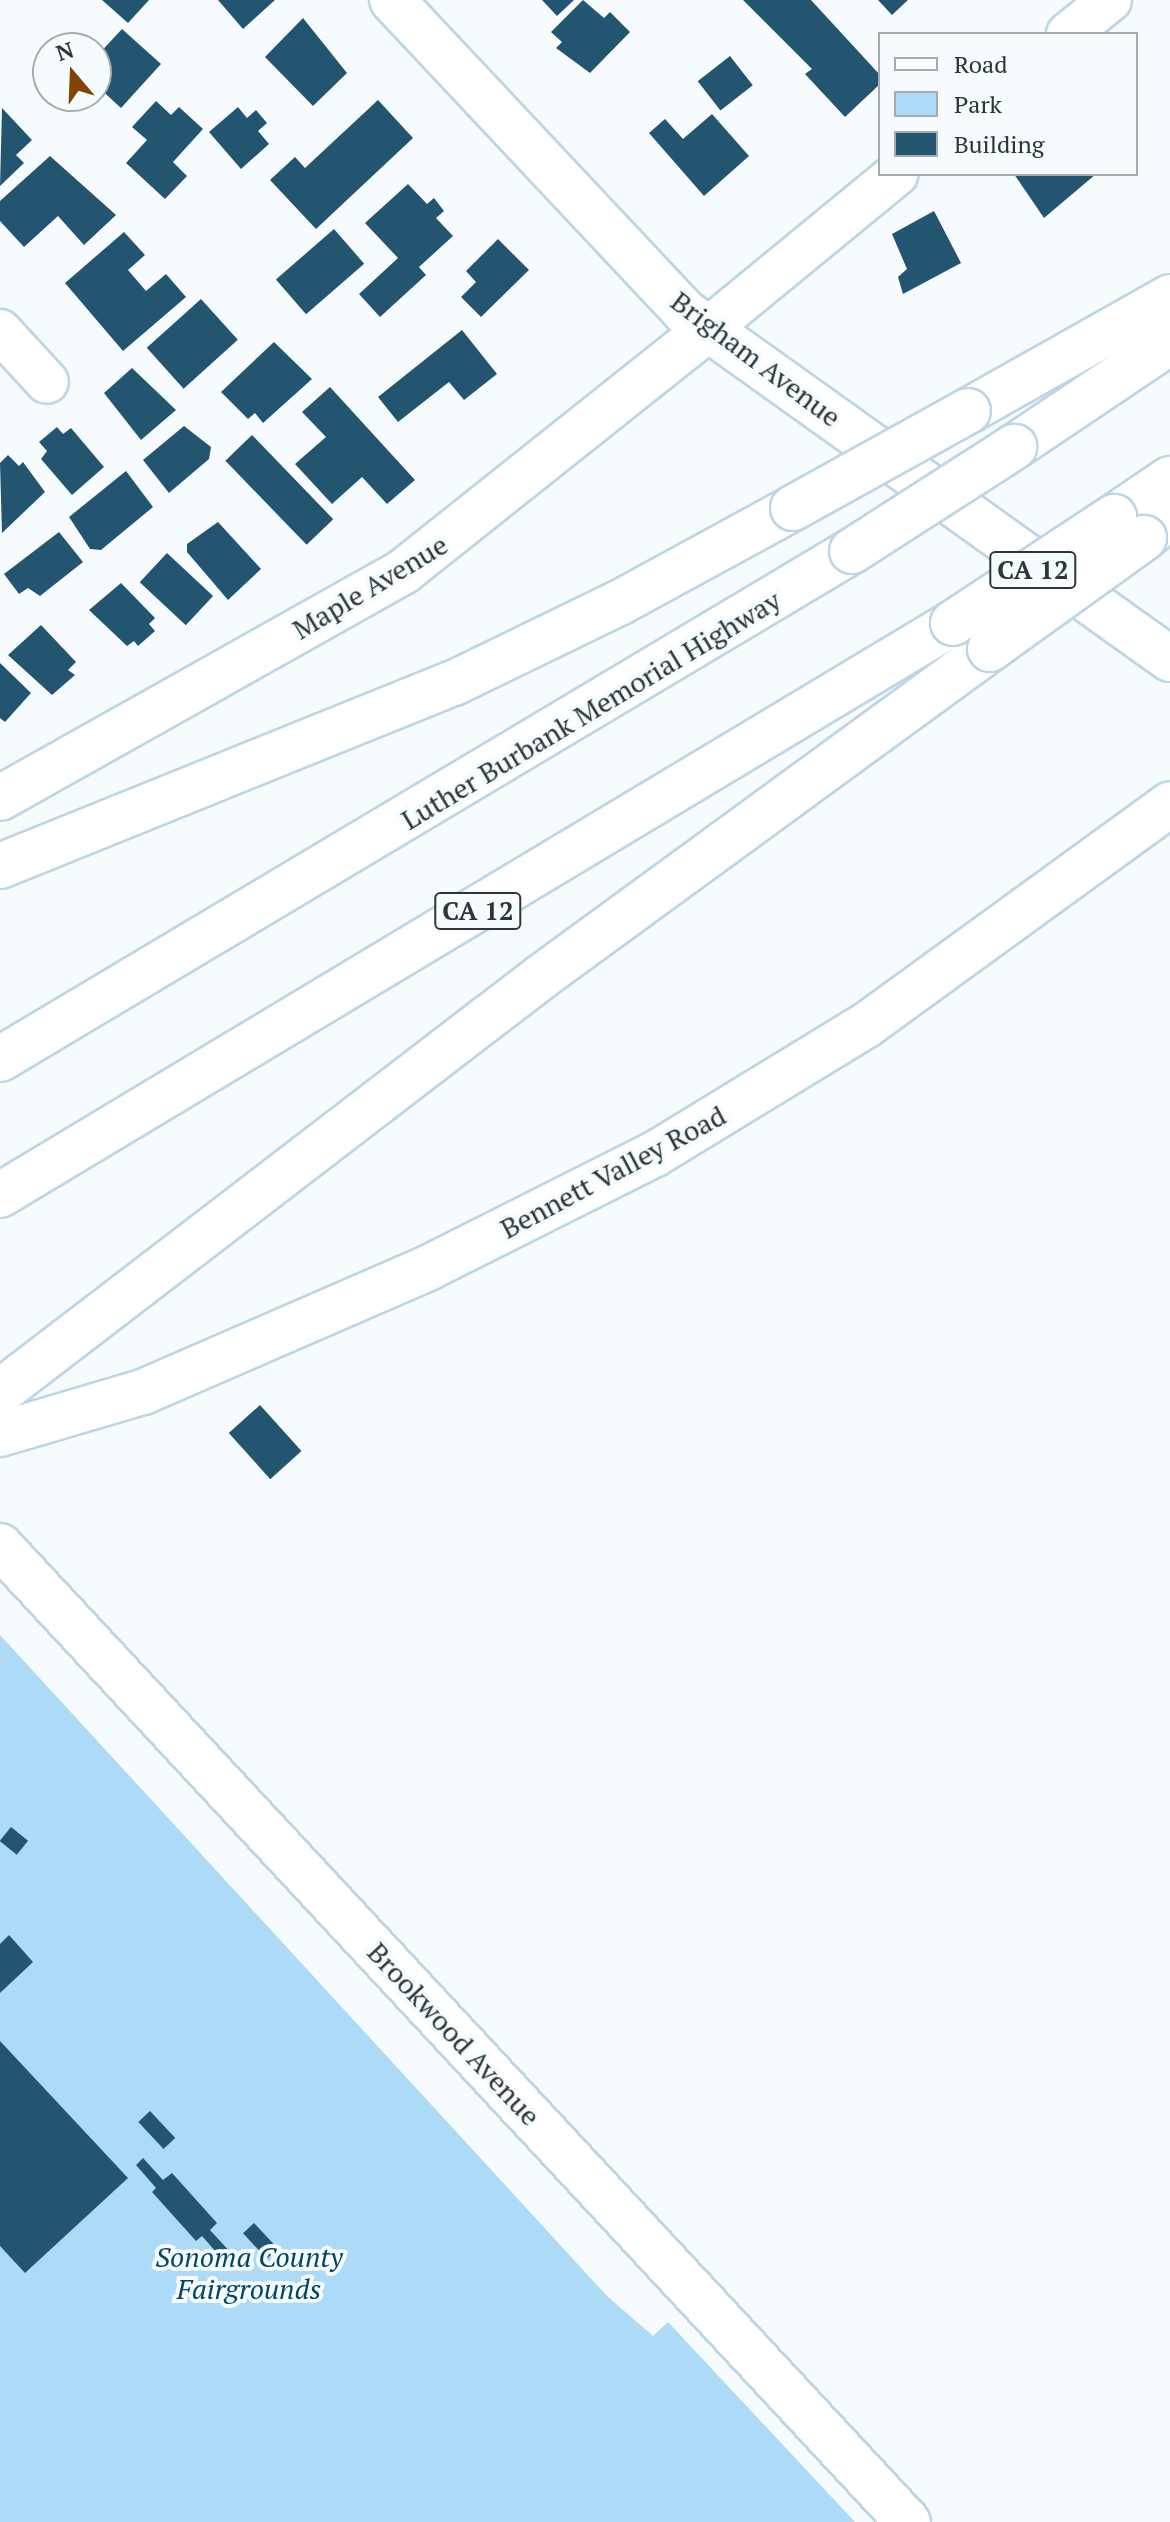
<!DOCTYPE html>
<html>
<head>
<meta charset="utf-8">
<style>
	body { margin:0 }
	#map { position:relative; width:1170px; height:2522px; overflow:hidden; background:#f6fbfe; font-family:"PT Serif",serif }
	div>[style] { position:absolute }
	[style*='--x'] { left:calc(var(--x)*1px); top:calc(var(--y)*1px); width:calc(var(--w)*1px); rotate:calc(var(--a)*1deg) }
	.green>* { inset:0; background:#addaf7 }
	.building>* { inset:0; background:#235571; transform-origin:0 0 }
	.roads { filter:drop-shadow(2px 0 #bdd5e5) drop-shadow(-2px 0 #bdd5e5) drop-shadow(0 2px #bdd5e5) drop-shadow(0 -2px #bdd5e5) }
	.minor>* { height:42px; margin:-21px; padding:0 21px; transform-origin:21px; border-radius:21px; background:#fff }
	.tertiary>* { height:44px; margin:-22px; padding:0 22px; transform-origin:22px; border-radius:22px; background:#fff }
	.motorway>* { height:44px; margin:-22px; padding:0 22px; transform-origin:22px; border-radius:22px; background:#fff }
	.bridges { filter:drop-shadow(2px 0 #bdd5e5) drop-shadow(-2px 0 #bdd5e5) drop-shadow(0 2px #bdd5e5) drop-shadow(0 -2px #bdd5e5) }
	.motorway-bridge>* { height:44px; margin:-22px; padding:0 22px; transform-origin:22px; border-radius:22px; background:#fff }
	span { translate:-50% -50%; white-space:nowrap; text-align:center; line-height:1.15; -webkit-text-stroke:8px #f6fbfe; paint-order:stroke }
	.shield-label span { padding:2px 6px; background:#f6fbfe; border:2px solid; border-radius:6px; -webkit-text-stroke-width:0 }
	.shield-label { font-size:26px; color:#2c353b; font-weight:700 }
	.street-label { font-size:28px; color:#2c353b }
	.park-label { font-size:28px; color:#024666; font-style:italic }
	.legend { position:absolute; left:878px; top:32px; width:260px; height:144px; box-sizing:border-box; background:#f6fbfe; border:2px solid #a5acb0; margin:0; padding:10px 14px; list-style:none; font-size:24px; color:#2c353b }
	.legend li { display:flex; align-items:center; gap:16px; height:40px }
	.legend b { width:40px; border:2px solid #a5acb0 }
	.north { position:absolute; left:32px; top:32px; width:80px; height:80px; box-sizing:border-box; background:#f6fbfe; border:2px solid #a5acb0; border-radius:50%; rotate:341deg; font-size:22px; font-weight:700; line-height:32px; text-align:center; color:#2c353b }
	.north::after { content:''; display:block; margin:auto; width:28px; height:36px; background:#824405; clip-path:polygon(50% 0,100% 100%,50% 72%,0 100%) }
</style>
</head>
<body>
<div id="map">
	<div class="green">
		<i style="clip-path:polygon(0 1635px,607px 2296px,653px 2336px,668px 2322px,855px 2522px,0 2522px)"></i>
	</div>
	<div class="building">
		<i style="clip-path:polygon(102px 0,149px 0,128px 23px)"></i>
		<i style="clip-path:polygon(218px 0,275px 0,243px 29px)"></i>
		<i style="clip-path:polygon(542px 0,574px 0,557px 16px)"></i>
		<i style="clip-path:polygon(583px 0,604px 18px,610px 12px,630px 32px,590px 73px,556px 48px,562px 42px,551px 32px)"></i>
		<i style="clip-path:polygon(743px 0,811px 0,880px 75px,880px 84px,845px 117px,805px 74px,812px 69px)"></i>
		<i style="clip-path:polygon(878px 0,908px 0,892px 15px)"></i>
		<i style="clip-path:polygon(303px 18px,347px 73px,313px 106px,265px 57px)"></i>
		<i style="clip-path:polygon(122px 29px,161px 64px,121px 108px,96px 85px,96px 57px)"></i>
		<i style="left:730px;top:56px;width:37px;height:41px;rotate:52deg"></i>
		<i style="clip-path:polygon(378px 100px,413px 138px,316px 229px,270px 180px,295px 157px,305px 168px)"></i>
		<i style="clip-path:polygon(156px 101px,171px 115px,179px 107px,203px 129px,173px 162px,187px 176px,165px 199px,126px 163px,147px 140px,132px 127px)"></i>
		<i style="clip-path:polygon(238px 107px,247px 118px,256px 110px,267px 123px,258px 131px,269px 144px,241px 169px,209px 132px)"></i>
		<i style="clip-path:polygon(2px 108px,32px 140px,16px 155px,24px 163px,0 186px)"></i>
		<i style="clip-path:polygon(712px 114px,749px 156px,704px 196px,649px 133px,665px 119px,683px 139px)"></i>
		<i style="clip-path:polygon(50px 156px,116px 215px,84px 245px,58px 216px,24px 247px,0 221px,0 201px)"></i>
		<i style="clip-path:polygon(1014px 174px,1096px 174px,1044px 218px)"></i>
		<i style="clip-path:polygon(408px 184px,427px 204px,434px 198px,444px 211px,436px 218px,453px 236px,419px 267px,426px 275px,380px 317px,359px 294px,398px 258px,365px 223px)"></i>
		<i style="clip-path:polygon(934px 211px,961px 263px,903px 294px,898px 277px,907px 269px,892px 234px)"></i>
		<i style="left:334px;top:229px;width:46px;height:77px;rotate:49deg"></i>
		<i style="clip-path:polygon(124px 232px,145px 255px,128px 270px,146px 291px,166px 274px,186px 297px,123px 351px,65px 283px)"></i>
		<i style="clip-path:polygon(498px 239px,529px 270px,481px 317px,461px 297px,476px 282px,466px 271px)"></i>
		<i style="left:201px;top:299px;width:55px;height:73px;rotate:48deg"></i>
		<i style="clip-path:polygon(462px 330px,497px 374px,464px 400px,449px 382px,398px 422px,378px 397px)"></i>
		<i style="clip-path:polygon(274px 342px,312px 379px,263px 423px,255px 413px,248px 419px,221px 392px)"></i>
		<i style="clip-path:polygon(132px 368px,176px 410px,141px 440px,104px 393px)"></i>
		<i style="clip-path:polygon(330px 387px,415px 480px,387px 504px,362px 477px,332px 504px,295px 464px,326px 437px,302px 412px)"></i>
		<i style="clip-path:polygon(184px 426px,211px 447px,209px 459px,169px 493px,143px 460px)"></i>
		<i style="clip-path:polygon(57px 427px,63px 434px,71px 428px,104px 467px,72px 495px,41px 459px,47px 451px,39px 442px)"></i>
		<i style="left:252px;top:435px;width:117px;height:37px;rotate:46deg"></i>
		<i style="clip-path:polygon(8px 455px,19px 466px,23px 462px,45px 492px,2px 533px,0 463px)"></i>
		<i style="clip-path:polygon(126px 471px,153px 507px,101px 550px,90px 549px,69px 517px)"></i>
		<i style="clip-path:polygon(218px 522px,261px 569px,228px 600px,187px 552px,187px 544px)"></i>
		<i style="clip-path:polygon(59px 532px,83px 562px,40px 596px,28px 588px,19px 594px,4px 574px)"></i>
		<i style="left:167px;top:553px;width:63px;height:40px;rotate:43deg"></i>
		<i style="clip-path:polygon(121px 583px,155px 618px,149px 624px,155px 631px,138px 646px,134px 641px,127px 646px,89px 610px)"></i>
		<i style="clip-path:polygon(41px 625px,76px 662px,68px 670px,75px 675px,52px 695px,8px 655px)"></i>
		<i style="clip-path:polygon(0 663px,31px 693px,5px 722px,0 718px)"></i>
		<i style="left:260px;top:1405px;width:62px;height:42px;rotate:48deg"></i>
		<i style="left:11px;top:1827px;width:22px;height:18px;rotate:39deg"></i>
		<i style="clip-path:polygon(9px 1935px,33px 1962px,0 1993px,0 1944px)"></i>
		<i style="clip-path:polygon(0 2041px,128px 2178px,25px 2273px,0 2246px)"></i>
		<i style="left:150px;top:2111px;width:37px;height:16px;rotate:47deg"></i>
		<i style="clip-path:polygon(143px 2158px,163px 2180px,172px 2173px,217px 2223px,210px 2230px,232px 2254px,224px 2261px,202px 2236px,196px 2241px,152px 2192px,156px 2188px,136px 2165px)"></i>
		<i style="left:254px;top:2223px;width:35px;height:15px;rotate:47deg"></i>
	</div>
	<div class="roads">
		<div class="minor">
			<i style="--x:1068;--y:34;--w:54;--a:-39"></i>
			<i style="--x:708;--y:329;--w:244;--a:-39.4"></i>
			<i style="--x:0;--y:331;--w:69;--a:47.3"></i>
		</div>
		<div class="tertiary">
			<i style="--x:392;--y:0;--w:429;--a:46.8"></i>
			<i style="--x:686;--y:313;--w:595;--a:35.56"></i>
			<i style="--x:0;--y:798;--w:463;--a:-29.3"></i>
			<i style="--x:404;--y:571;--w:389;--a:-38.5"></i>
			<i style="--x:0;--y:1434;--w:149;--a:-16.4"></i>
			<i style="--x:143;--y:1392;--w:311;--a:-23.5"></i>
			<i style="--x:428;--y:1268;--w:254;--a:-26.7"></i>
			<i style="--x:655;--y:1154;--w:246;--a:-31.4"></i>
			<i style="--x:865;--y:1026;--w:377;--a:-36"></i>
			<i style="--x:0;--y:1546;--w:1333;--a:47.07"></i>
		</div>
		<div class="motorway">
			<i style="--x:968;--y:411;--w:232;--a:-29.4"></i>
			<i style="--x:1014;--y:447;--w:188;--a:-33.9"></i>
			<i style="--x:1114;--y:517;--w:68;--a:-34.2"></i>
			<i style="--x:1144;--y:538;--w:34;--a:-40"></i>
			<i style="--x:0;--y:866;--w:489;--a:-22"></i>
			<i style="--x:454;--y:683;--w:183;--a:-25.9"></i>
			<i style="--x:619;--y:603;--w:198;--a:-28.6"></i>
			<i style="--x:0;--y:1059;--w:992;--a:-30.81"></i>
			<i style="--x:0;--y:1195;--w:1111;--a:-30.97"></i>
			<i style="--x:0;--y:1392;--w:682;--a:-37.49"></i>
			<i style="--x:541;--y:977;--w:556;--a:-36.15"></i>
		</div>
	</div>
	<div class="bridges">
		<div class="motorway-bridge">
			<i style="--x:793;--y:508;--w:200;--a:-29"></i>
			<i style="--x:852;--y:551;--w:193;--a:-32.7"></i>
			<i style="--x:953;--y:623;--w:193;--a:-33.4"></i>
			<i style="--x:990;--y:649;--w:190;--a:-35.8"></i>
		</div>
	</div>
	<div class="shield-label">
		<span style="left:1033px;top:570px">CA 12</span>
		<span style="left:478px;top:911px">CA 12</span>
	</div>
	<div class="street-label">
		<span style="left:756px;top:359px;rotate:37deg">Brigham Avenue</span>
		<span style="left:370px;top:587px;rotate:-31deg">Maple Avenue</span>
		<span style="left:591px;top:710px;rotate:-31deg">Luther Burbank Memorial Highway</span>
		<span style="left:613px;top:1172px;rotate:-28deg">Bennett Valley Road</span>
		<span style="left:454px;top:2034px;rotate:47deg">Brookwood Avenue</span>
	</div>
	<div class="park-label">
		<span style="left:249px;top:2273px">Sonoma County<br>Fairgrounds</span>
	</div>
	<ul class="legend">
	<li><b style="height:10px;background:#fff"></b>Road</li>
	<li><b style="height:22px;background:#addaf7"></b>Park</li>
	<li><b style="height:22px;background:#235571"></b>Building</li>
	</ul>
	<div class="north">N</div>
</div>
</body>
</html>
